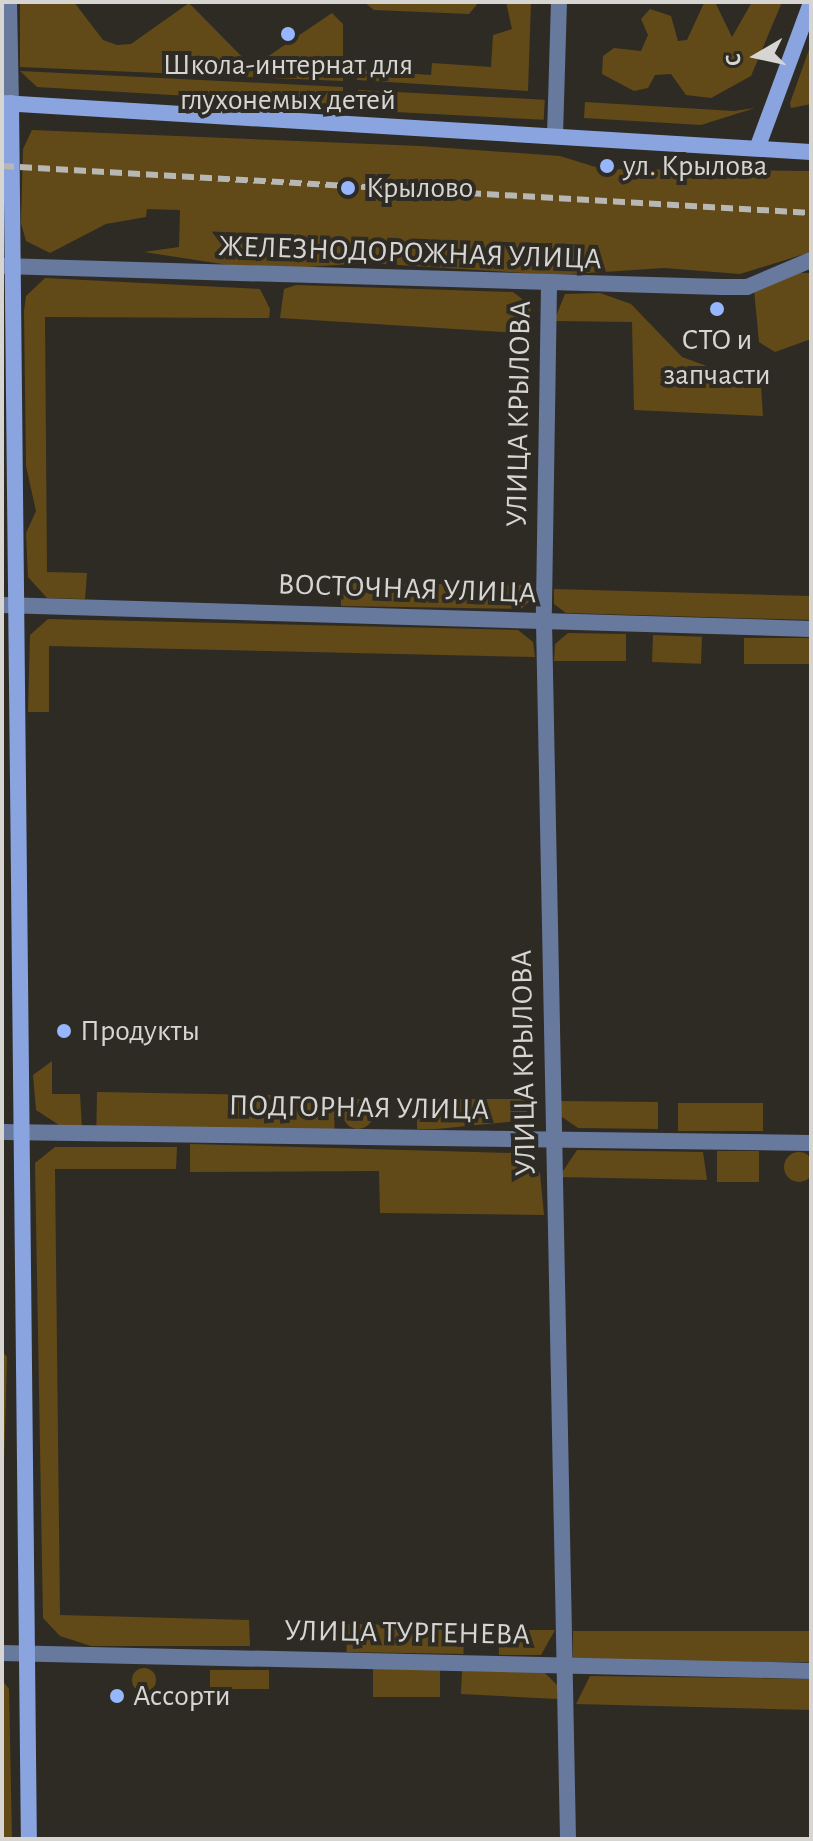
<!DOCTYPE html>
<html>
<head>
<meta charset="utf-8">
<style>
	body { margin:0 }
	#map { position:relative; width:813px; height:1841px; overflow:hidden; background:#2e2b25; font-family:"Alegreya Sans",sans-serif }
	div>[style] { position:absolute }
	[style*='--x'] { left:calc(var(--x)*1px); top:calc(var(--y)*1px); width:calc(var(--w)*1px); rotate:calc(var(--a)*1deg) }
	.green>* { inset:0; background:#614a18; transform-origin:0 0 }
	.round { border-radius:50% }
	.street>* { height:16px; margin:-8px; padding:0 8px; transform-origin:8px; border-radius:8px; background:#68799e }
	.secondary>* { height:16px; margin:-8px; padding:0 8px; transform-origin:8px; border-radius:8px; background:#89a4df }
	.rail>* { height:6px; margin-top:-3px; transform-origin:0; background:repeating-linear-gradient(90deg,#b9b7b3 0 12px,transparent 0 18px) }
	.dots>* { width:22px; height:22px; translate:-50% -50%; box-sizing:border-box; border:4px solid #2e2b25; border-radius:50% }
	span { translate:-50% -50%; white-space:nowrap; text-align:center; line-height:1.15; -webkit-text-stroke:8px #2e2b25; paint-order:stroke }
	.poi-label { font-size:30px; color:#d7d5d2 }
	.left { translate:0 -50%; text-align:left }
	.street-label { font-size:30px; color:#d7d5d2 }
	.frame { position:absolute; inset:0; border:4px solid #d7d5d2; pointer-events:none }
	.north { position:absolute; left:717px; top:16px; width:80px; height:80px; -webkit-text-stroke:6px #2e2b25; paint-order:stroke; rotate:261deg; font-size:22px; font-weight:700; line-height:32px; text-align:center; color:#d7d5d2 }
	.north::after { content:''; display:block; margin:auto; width:28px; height:36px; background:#d7d5d2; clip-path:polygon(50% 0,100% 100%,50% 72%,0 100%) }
</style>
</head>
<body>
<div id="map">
	<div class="green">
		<i style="clip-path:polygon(20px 2px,74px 2px,103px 40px,117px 45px,131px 44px,189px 3px,252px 67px,332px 13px,343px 24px,343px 81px,20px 67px)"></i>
		<i style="clip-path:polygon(364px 2px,479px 2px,469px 14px,374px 10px)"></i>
		<i style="clip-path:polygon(506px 2px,531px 2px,528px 91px,357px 80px,358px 70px,431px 75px,432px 63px,491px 67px,493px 35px,512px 29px)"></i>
		<i style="clip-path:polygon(715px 2px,732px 37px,752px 2px,782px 2px,751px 76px,711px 98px,686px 95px,671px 74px,655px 75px,648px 88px,634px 91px,602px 74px,603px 56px,614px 48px,641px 51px,648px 35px,641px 19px,650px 9px,671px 16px,678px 41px,687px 40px,704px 3px)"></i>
		<i style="clip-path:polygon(811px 44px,811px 104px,791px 108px,790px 103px)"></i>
		<i style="clip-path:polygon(20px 71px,343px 87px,343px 105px,37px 87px)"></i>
		<i style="left:358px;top:90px;width:187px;height:20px;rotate:3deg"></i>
		<i style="clip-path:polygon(585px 102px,734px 111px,755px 108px,701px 125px,584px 118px)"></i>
		<i style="clip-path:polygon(32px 130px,420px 146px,560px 156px,602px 169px,809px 171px,811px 252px,740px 274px,664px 268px,557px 275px,367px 263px,261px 270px,144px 252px,179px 247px,180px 210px,147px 209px,146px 217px,106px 224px,50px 253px,26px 241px,21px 223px,23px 149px)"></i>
		<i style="clip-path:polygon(786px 273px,811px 273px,811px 339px,775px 352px,759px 342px,754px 290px)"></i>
		<i style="clip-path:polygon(45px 278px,260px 289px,270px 309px,269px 318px,45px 317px,47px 572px,87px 573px,85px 599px,47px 598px,28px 577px,26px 533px,36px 511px,26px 466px,24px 311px,26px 296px)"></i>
		<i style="clip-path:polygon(296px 285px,513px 292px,530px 305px,533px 334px,280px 318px,284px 289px)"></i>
		<i style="clip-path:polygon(600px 293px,631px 304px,682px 357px,761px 386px,763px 416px,634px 410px,632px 322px,554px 321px,565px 294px)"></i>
		<i style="clip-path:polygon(341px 583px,532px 585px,532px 599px,521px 609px,341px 606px)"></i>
		<i style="clip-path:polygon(554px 589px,811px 596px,811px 620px,566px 613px,554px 604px)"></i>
		<i style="clip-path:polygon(48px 619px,518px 630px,533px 642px,535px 657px,49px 646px,49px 712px,28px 712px,30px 635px)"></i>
		<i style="clip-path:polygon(568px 633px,626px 634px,626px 661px,554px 661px,555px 644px)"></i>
		<i style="left:653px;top:635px;width:49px;height:27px;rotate:2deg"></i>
		<i style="left:744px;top:638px;width:67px;height:26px"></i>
		<i style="clip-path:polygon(52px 1061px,52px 1094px,80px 1094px,82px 1128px,62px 1127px,36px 1110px,33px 1075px)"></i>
		<i style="left:97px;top:1092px;width:238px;height:34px;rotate:1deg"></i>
		<i class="round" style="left:343px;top:1099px;width:30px;height:30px"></i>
		<i style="clip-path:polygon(417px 1099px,539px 1099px,518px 1121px,437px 1129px,417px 1129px)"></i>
		<i style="clip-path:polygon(558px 1101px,658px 1102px,658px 1129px,578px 1128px,562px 1117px)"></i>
		<i style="left:678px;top:1103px;width:85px;height:28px"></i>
		<i style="clip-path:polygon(190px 1144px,514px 1153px,540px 1173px,544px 1215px,380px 1213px,379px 1171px,190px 1172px)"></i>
		<i style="clip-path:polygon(55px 1147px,177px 1147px,176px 1169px,55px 1169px,60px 1615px,249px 1620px,250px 1646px,91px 1646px,60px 1636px,43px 1618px,35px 1163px)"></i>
		<i style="clip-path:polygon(577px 1150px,703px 1152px,707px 1180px,559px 1177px)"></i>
		<i style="left:759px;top:1151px;width:31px;height:42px;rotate:90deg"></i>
		<i class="round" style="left:784px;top:1152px;width:30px;height:30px"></i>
		<i style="clip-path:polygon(2px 1351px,7px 1357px,2px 1536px)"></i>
		<i style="left:347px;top:1624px;width:117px;height:28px;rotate:1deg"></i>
		<i style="clip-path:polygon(498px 1630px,555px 1630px,541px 1655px,499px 1655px)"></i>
		<i style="left:573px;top:1631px;width:238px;height:31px"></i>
		<i class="round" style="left:132px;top:1668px;width:24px;height:24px"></i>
		<i style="left:440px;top:1668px;width:29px;height:67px;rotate:90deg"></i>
		<i style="left:210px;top:1670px;width:59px;height:19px"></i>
		<i style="clip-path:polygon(462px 1671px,544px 1672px,557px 1685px,557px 1699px,461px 1694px)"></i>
		<i style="clip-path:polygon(590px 1676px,811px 1679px,811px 1710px,576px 1704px)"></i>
		<i style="clip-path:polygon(2px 1680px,9px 1689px,12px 1839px,2px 1839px)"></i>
	</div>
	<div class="street">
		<i style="--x:9;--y:2;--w:101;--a:88.9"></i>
		<i style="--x:555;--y:136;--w:134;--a:-88.3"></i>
		<i style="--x:2;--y:266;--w:719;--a:1.67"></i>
		<i style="--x:721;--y:287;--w:26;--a:0"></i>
		<i style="--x:747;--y:287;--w:69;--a:-22.9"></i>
		<i style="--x:549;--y:286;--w:336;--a:90.9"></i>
		<i style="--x:544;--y:622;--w:1217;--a:88.87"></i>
		<i style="--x:2;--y:605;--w:809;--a:1.7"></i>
		<i style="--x:2;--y:1132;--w:809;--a:0.78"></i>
		<i style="--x:2;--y:1653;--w:809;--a:1.27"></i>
	</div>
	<div class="secondary">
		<i style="--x:2;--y:103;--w:810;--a:3.47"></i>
		<i style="--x:11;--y:103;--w:1736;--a:89.41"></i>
		<i style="--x:758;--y:146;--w:153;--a:-69.7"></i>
	</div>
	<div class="rail">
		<i style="--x:2;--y:166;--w:810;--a:3.32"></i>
	</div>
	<div class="dots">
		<i style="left:288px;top:34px;background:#96b6fd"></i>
		<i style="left:607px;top:166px;background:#96b6fd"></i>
		<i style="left:348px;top:188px;background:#96b6fd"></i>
		<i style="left:717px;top:309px;background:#96b6fd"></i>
		<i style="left:64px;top:1031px;background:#96b6fd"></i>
		<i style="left:117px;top:1696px;background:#96b6fd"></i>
	</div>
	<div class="poi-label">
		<span style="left:288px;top:82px">Школа-интернат для<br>глухонемых детей</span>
		<span class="left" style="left:623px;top:166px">ул. Крылова</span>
		<span class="left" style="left:366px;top:188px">Крылово</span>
		<span style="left:717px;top:357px">СТО и<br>запчасти</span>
		<span class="left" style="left:80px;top:1031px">Продукты</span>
		<span class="left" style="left:133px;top:1696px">Ассорти</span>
	</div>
	<div class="street-label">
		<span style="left:410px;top:253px;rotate:2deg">ЖЕЛЕЗНОДОРОЖНАЯ УЛИЦА</span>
		<span style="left:519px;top:414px;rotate:-89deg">УЛИЦА КРЫЛОВА</span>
		<span style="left:407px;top:589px;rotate:2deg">ВОСТОЧНАЯ УЛИЦА</span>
		<span style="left:524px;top:1063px;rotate:-91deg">УЛИЦА КРЫЛОВА</span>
		<span style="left:359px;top:1108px;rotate:1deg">ПОДГОРНАЯ УЛИЦА</span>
		<span style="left:407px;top:1633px;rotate:1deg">УЛИЦА ТУРГЕНЕВА</span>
	</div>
	<div class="frame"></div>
	<div class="north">С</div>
</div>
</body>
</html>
